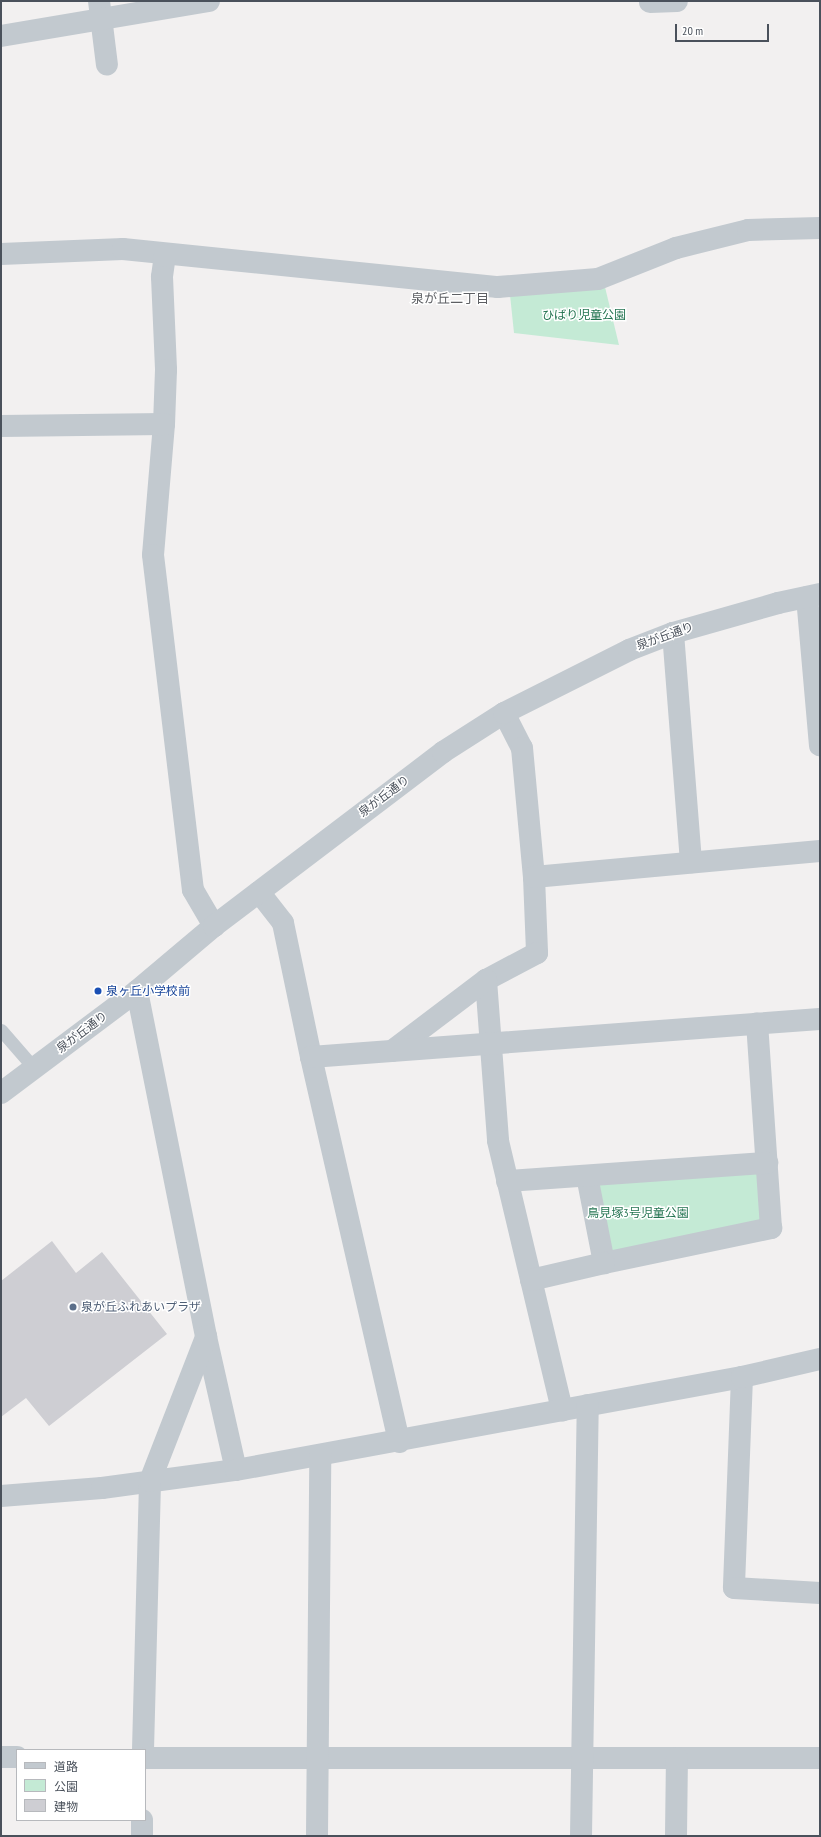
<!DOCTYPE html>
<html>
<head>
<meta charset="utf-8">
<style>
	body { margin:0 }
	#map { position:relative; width:821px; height:1837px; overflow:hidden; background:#f2f0f0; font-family:"PT Sans Narrow","Noto Sans JP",sans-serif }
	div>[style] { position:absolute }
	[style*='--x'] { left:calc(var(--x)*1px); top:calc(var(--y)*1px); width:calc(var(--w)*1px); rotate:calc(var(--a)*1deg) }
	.green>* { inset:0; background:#c4ead5 }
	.building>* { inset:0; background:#ceced3 }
	.service>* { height:13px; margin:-6.5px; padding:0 6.5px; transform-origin:6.5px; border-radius:6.5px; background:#c2c9cf }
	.minor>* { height:22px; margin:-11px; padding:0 11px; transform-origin:11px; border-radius:11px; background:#c2c9cf }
	.tertiary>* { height:22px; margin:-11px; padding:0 11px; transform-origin:11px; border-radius:11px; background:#c2c9cf }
	.dots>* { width:11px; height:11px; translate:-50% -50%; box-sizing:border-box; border:2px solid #fff; border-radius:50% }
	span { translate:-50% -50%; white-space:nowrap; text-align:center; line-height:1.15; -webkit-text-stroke:3px #fff; paint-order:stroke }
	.park-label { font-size:12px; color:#237451 }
	.street-label { font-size:12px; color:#4a515b }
	.transit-label { font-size:12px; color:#164399 }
	.left { translate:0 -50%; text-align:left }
	.service-label { font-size:12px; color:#4e5e75 }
	.neighbourhood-label { font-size:13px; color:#5d5f63 }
	.frame { position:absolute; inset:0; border:2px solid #4a515b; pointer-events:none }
	.legend { position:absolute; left:16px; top:1749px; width:130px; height:72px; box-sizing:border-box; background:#fff; border:1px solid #b7b9bd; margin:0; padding:5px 7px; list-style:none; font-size:12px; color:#4a515b }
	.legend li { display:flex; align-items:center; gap:8px; height:20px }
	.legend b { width:20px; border:1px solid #b7b9bd }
	.scale { position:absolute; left:675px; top:24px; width:94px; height:18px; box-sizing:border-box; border:2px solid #4a515b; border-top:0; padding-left:5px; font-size:12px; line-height:14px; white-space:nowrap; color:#4a515b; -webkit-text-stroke:3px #fff; paint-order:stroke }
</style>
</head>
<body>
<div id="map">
	<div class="green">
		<i style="clip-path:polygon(605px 287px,619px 345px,514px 333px,510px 295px)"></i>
		<i style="clip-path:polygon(760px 1171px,763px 1221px,609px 1254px,596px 1182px)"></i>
	</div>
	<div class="building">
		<i style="clip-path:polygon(52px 1241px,76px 1273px,102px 1252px,167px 1334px,49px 1426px,26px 1398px,1px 1417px,1px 1281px)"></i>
	</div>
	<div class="service">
		<i style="--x:1;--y:1030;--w:50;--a:49"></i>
	</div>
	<div class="minor">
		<i style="--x:99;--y:1;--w:64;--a:82.9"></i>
		<i style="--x:650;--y:2;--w:27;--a:-2"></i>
		<i style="--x:1;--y:36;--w:211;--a:-9.6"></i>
		<i style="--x:1;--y:254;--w:122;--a:-2.3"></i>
		<i style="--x:123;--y:249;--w:377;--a:5.8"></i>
		<i style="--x:498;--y:287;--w:100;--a:-4.6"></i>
		<i style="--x:598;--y:279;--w:84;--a:-21.7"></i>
		<i style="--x:676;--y:248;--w:74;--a:-14"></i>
		<i style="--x:748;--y:230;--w:72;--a:-1.6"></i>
		<i style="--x:165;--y:255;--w:22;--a:98"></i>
		<i style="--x:162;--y:277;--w:93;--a:87.5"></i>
		<i style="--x:166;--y:370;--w:54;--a:92.1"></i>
		<i style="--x:164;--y:424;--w:131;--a:94.8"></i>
		<i style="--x:153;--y:555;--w:337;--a:83.2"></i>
		<i style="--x:193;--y:890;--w:42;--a:59.7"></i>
		<i style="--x:1;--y:426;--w:163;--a:-0.7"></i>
		<i style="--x:807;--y:597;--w:149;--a:85"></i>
		<i style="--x:673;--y:633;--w:230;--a:85.5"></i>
		<i style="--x:504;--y:713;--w:39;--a:63"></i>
		<i style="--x:522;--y:748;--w:130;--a:84.7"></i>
		<i style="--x:534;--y:877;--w:76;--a:87.7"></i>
		<i style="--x:537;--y:953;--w:58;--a:152.1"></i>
		<i style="--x:486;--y:980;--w:161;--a:85.7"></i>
		<i style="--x:498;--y:1141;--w:277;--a:76.6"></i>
		<i style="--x:534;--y:877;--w:287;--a:-5.2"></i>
		<i style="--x:259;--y:892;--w:39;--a:52"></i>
		<i style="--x:283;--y:923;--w:137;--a:78.2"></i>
		<i style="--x:311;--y:1057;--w:395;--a:77.1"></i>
		<i style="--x:137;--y:991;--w:353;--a:78.7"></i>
		<i style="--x:206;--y:1337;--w:136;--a:77.3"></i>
		<i style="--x:392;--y:1051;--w:118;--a:-37.1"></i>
		<i style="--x:311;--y:1057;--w:510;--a:-4.27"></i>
		<i style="--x:587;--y:1176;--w:89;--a:78.9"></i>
		<i style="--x:604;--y:1263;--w:171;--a:-11.8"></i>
		<i style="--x:771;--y:1228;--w:205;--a:-93.9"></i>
		<i style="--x:507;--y:1181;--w:261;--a:-4"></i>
		<i style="--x:531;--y:1280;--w:75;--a:-13.1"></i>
		<i style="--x:742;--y:1377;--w:211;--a:92.2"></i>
		<i style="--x:734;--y:1588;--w:86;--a:3.3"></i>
		<i style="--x:1;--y:1496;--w:101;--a:-4.5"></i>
		<i style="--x:102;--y:1488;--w:135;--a:-7.7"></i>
		<i style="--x:236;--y:1470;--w:514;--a:-10.41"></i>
		<i style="--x:742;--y:1377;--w:80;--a:-13"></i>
		<i style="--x:143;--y:1750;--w:269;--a:-88.5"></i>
		<i style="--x:150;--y:1481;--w:155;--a:-68.7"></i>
		<i style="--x:1;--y:1757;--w:16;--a:0"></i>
		<i style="--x:145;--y:1758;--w:675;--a:0"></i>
		<i style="--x:142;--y:1836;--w:16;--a:-90"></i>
		<i style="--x:317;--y:1836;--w:381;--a:-89.5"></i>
		<i style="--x:581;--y:1836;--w:431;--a:-89.1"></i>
		<i style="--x:676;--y:1836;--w:78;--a:-89.3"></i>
	</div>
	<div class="tertiary">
		<i style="--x:1;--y:1093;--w:170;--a:-36.9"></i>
		<i style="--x:137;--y:991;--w:101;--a:-40.2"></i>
		<i style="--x:214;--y:926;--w:288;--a:-37.2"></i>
		<i style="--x:443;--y:752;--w:72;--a:-32.6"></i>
		<i style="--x:504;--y:713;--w:140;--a:-26.7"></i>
		<i style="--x:629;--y:650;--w:47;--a:-21.1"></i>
		<i style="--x:673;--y:633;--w:109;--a:-15.9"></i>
		<i style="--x:778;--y:603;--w:43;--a:-12.1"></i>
	</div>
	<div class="dots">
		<i style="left:98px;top:991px;background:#1a4fb4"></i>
		<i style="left:73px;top:1307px;background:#5c6f8a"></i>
	</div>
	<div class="park-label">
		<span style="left:584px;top:315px">ひばり児童公園</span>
		<span style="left:638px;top:1213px">鳥見塚3号児童公園</span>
	</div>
	<div class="street-label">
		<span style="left:665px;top:636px;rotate:-20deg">泉が丘通り</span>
		<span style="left:384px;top:796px;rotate:-37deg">泉が丘通り</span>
		<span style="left:82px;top:1032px;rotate:-37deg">泉が丘通り</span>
	</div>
	<div class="transit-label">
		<span class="left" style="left:106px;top:991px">泉ヶ丘小学校前</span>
	</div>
	<div class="service-label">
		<span class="left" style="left:81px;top:1307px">泉が丘ふれあいプラザ</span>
	</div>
	<div class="neighbourhood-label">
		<span style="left:450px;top:299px">泉が丘二丁目</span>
	</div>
	<div class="frame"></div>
	<ul class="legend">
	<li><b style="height:5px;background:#c2c9cf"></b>道路</li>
	<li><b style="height:11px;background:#c4ead5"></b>公園</li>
	<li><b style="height:11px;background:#ceced3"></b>建物</li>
	</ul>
	<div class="scale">20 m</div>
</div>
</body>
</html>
